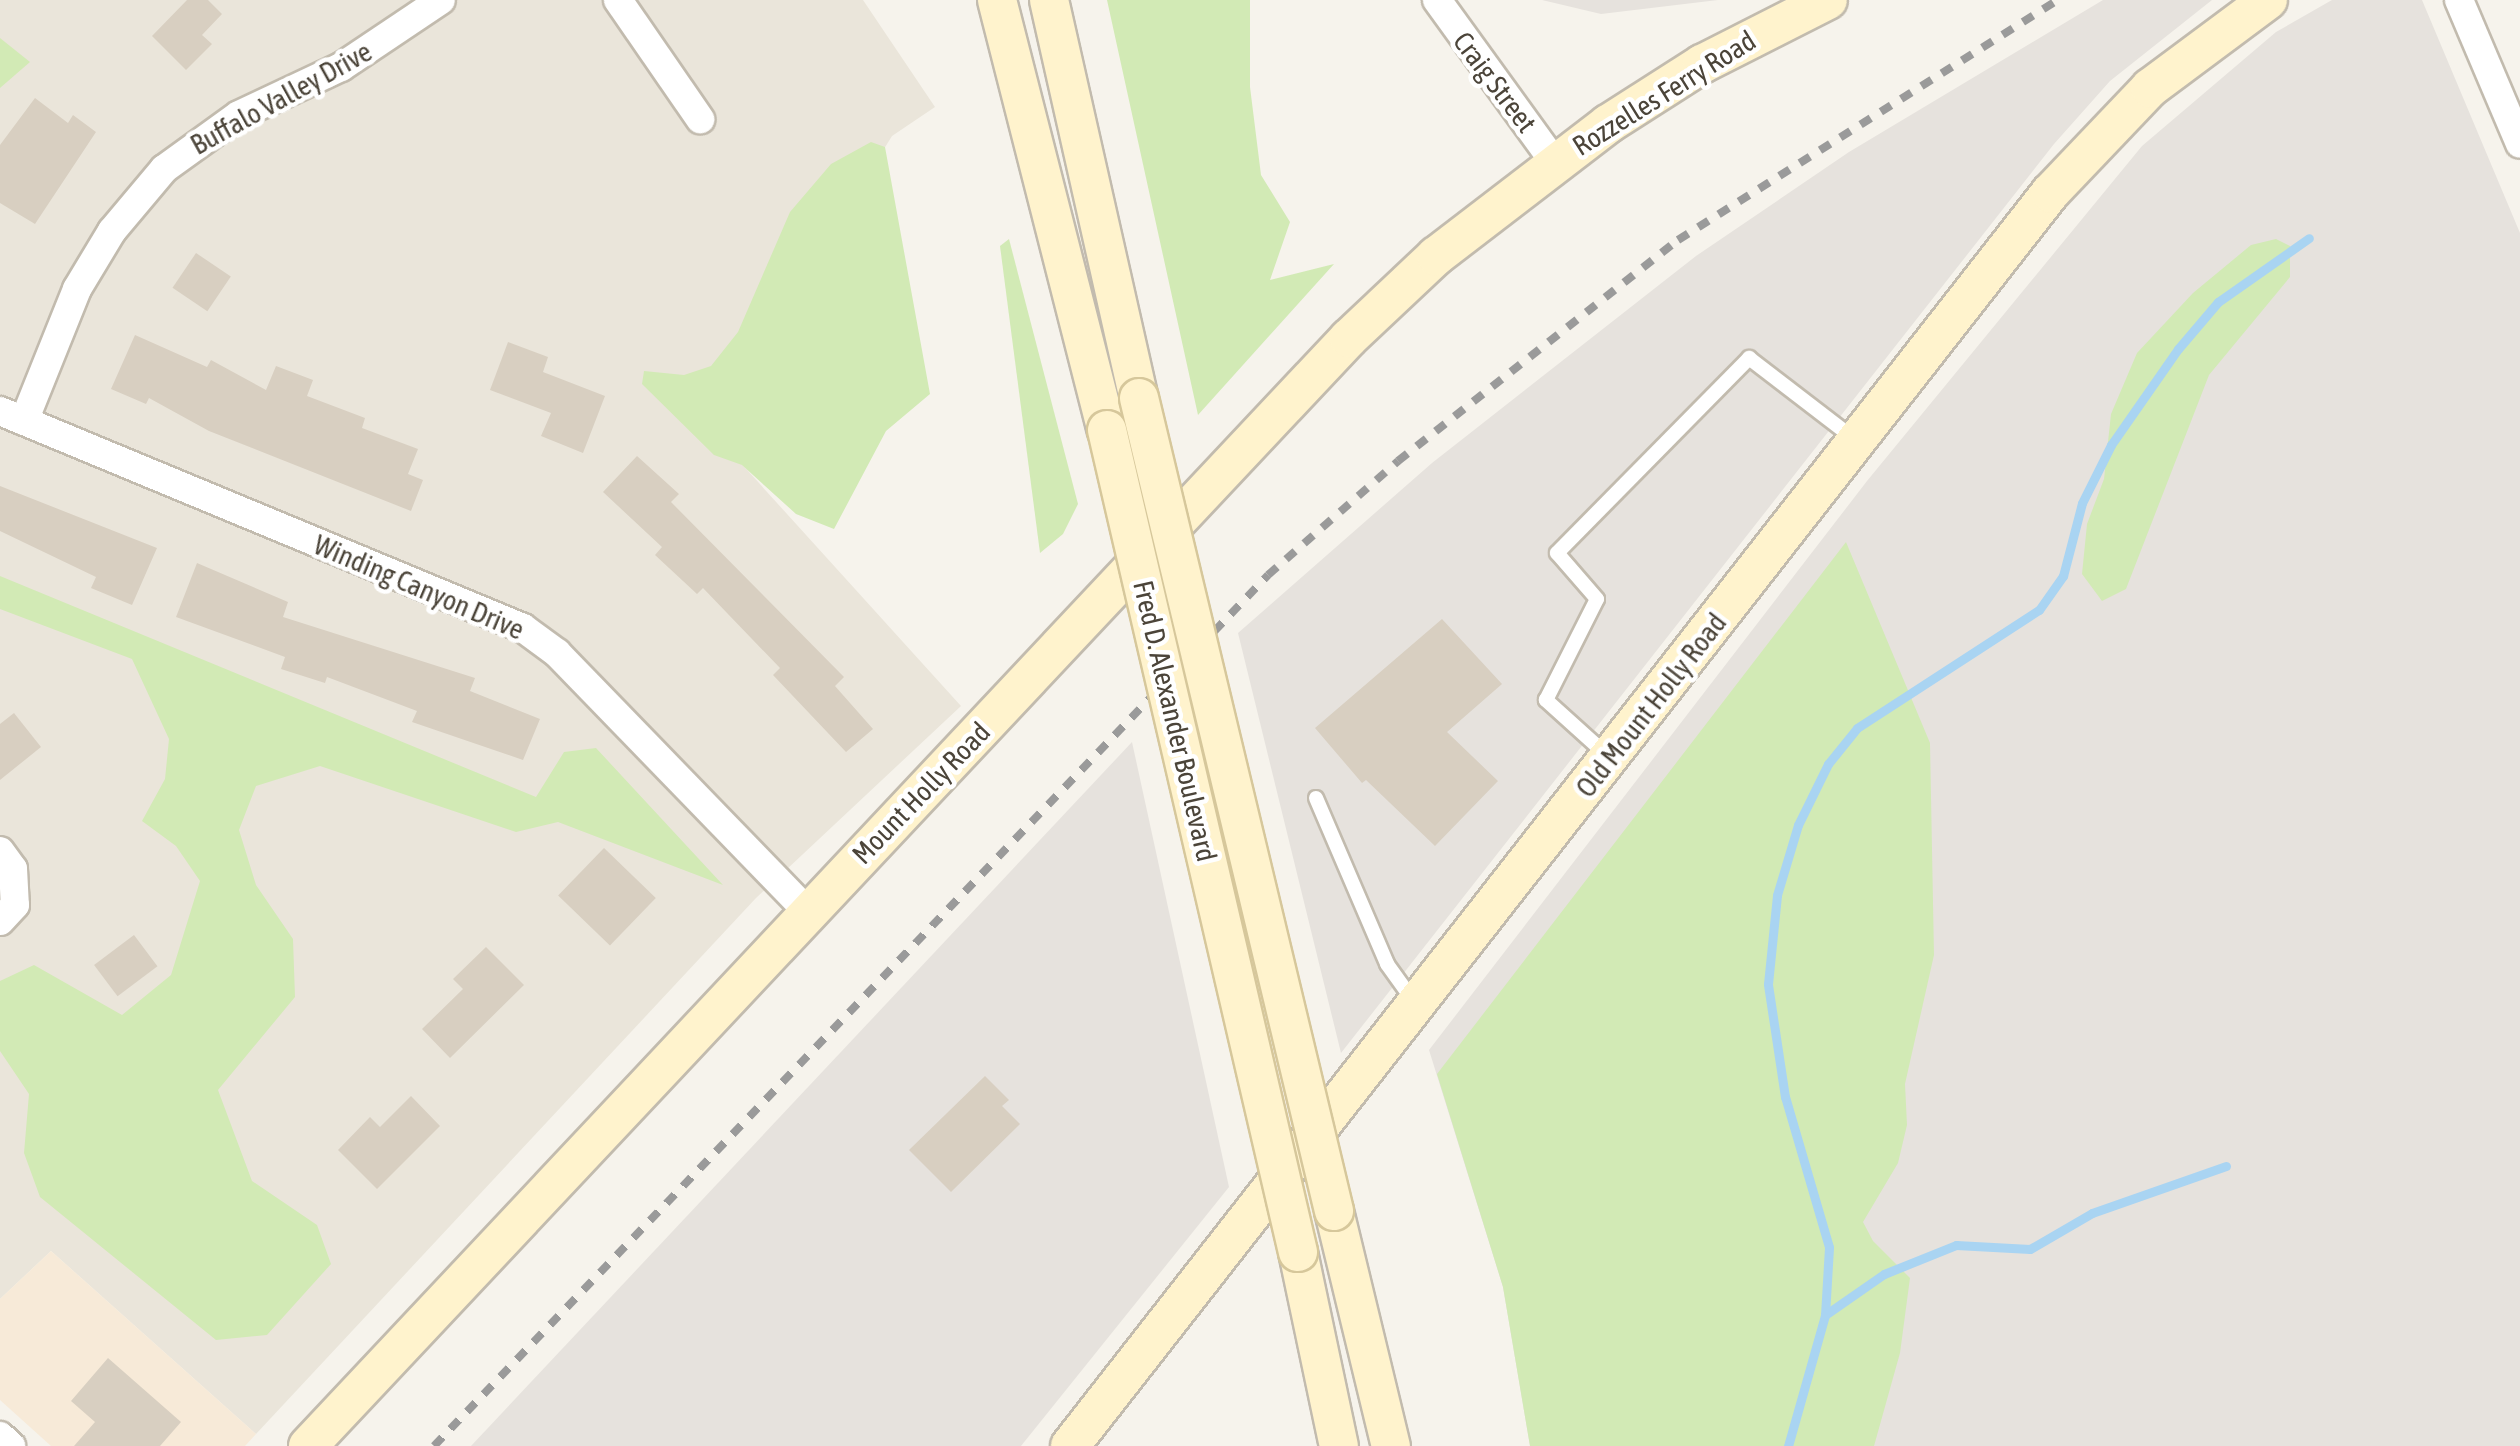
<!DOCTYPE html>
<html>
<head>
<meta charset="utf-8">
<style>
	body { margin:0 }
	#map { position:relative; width:2520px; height:1446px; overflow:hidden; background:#f6f3ec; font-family:"Asap Condensed",sans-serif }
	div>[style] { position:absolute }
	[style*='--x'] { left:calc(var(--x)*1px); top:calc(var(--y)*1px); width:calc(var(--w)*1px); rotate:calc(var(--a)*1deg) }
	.residential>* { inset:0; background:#eae5da }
	.commercial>* { inset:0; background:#f7ead8 }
	.industrial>* { inset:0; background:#e6e2dd }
	.green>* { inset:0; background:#d2eab5 }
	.stream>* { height:9px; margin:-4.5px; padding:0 4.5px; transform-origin:4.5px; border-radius:4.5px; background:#a9d4f2 }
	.building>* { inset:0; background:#d8cfc1; transform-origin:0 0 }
	.roads { filter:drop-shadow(2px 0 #c2bbae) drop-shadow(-2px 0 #c2bbae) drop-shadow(0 2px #c2bbae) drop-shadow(0 -2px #c2bbae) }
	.lane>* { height:14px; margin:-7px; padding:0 7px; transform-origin:7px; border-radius:7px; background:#fff }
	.street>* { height:28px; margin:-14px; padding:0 14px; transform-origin:14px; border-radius:14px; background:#fff }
	.secondary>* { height:38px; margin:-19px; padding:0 19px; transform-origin:19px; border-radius:19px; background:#fff3cd }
	.rail>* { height:8px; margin-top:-4px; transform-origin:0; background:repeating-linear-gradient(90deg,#9a9a9a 0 12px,transparent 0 24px) }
	.bridges { filter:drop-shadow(2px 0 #d6c79b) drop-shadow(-2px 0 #d6c79b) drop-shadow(0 2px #d6c79b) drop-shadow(0 -2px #d6c79b) }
	.secondary-bridge>* { height:38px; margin:-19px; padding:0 19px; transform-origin:19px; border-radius:19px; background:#fff3cd }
	span { translate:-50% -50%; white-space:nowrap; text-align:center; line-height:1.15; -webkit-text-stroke:9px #fff; paint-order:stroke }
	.street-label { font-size:28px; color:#4b4439 }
</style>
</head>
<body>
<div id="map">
	<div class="residential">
		<i style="clip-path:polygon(0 0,863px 0,935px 107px,892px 136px,710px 429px,961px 706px,756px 898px,256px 1434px,51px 1251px,0 1299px)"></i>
	</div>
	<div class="commercial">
		<i style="clip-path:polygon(51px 1251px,256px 1434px,245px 1446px,51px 1446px,0 1400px,0 1299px)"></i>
	</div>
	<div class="industrial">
		<i style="clip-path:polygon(1542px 0,1718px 0,1601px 14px)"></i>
		<i style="clip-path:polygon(2103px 0,2212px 0,2110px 81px,2054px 144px,1341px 1053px,1238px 633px,1432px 463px,1696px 256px,1849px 152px)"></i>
		<i style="clip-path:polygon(2332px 0,2422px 0,2520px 233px,2520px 1446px,1530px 1446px,1503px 1287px,1429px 1050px,1867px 481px,2142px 146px,2276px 32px)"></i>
		<i style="clip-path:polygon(1132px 742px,1229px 1187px,1021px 1446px,471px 1446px)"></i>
	</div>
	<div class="green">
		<i style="clip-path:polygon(1107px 0,1250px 0,1250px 87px,1261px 175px,1290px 222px,1270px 280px,1334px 264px,1198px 415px)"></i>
		<i style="clip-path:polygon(0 38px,30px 62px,0 88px)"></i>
		<i style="clip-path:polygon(871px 142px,885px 147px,930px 394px,886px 431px,834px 529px,796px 514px,742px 465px,714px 455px,642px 384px,644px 371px,684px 375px,711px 366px,738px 332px,790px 212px,831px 164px)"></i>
		<i style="clip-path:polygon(1009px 239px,1078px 504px,1063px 534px,1040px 553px,1000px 246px)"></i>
		<i style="clip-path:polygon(2276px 239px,2290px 246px,2290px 277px,2209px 375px,2126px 589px,2102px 601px,2082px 574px,2087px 524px,2104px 479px,2111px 414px,2137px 353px,2193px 293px,2251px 245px)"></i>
		<i style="clip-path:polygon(1846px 542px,1930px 743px,1934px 955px,1905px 1084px,1907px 1125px,1898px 1163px,1863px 1222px,1873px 1241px,1910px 1278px,1900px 1353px,1874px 1446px,1530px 1446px,1503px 1287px,1437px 1074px)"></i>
		<i style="clip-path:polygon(0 576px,536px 797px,564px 752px,596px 748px,723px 885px,558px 822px,516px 832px,320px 766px,256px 786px,239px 830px,256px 885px,293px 939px,295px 997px,218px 1090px,252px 1181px,317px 1225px,331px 1264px,267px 1335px,216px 1340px,40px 1197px,24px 1153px,29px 1094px,0 1051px,0 981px,34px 965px,122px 1015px,171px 975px,200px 881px,176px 846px,142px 821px,165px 779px,169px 739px,132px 659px,0 609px)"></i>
	</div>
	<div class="stream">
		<i style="--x:1825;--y:1315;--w:72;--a:-34.8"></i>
		<i style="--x:1884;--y:1274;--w:78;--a:-21.9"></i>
		<i style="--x:1956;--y:1245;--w:74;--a:3.1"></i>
		<i style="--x:2030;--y:1249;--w:72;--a:-30.1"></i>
		<i style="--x:2092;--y:1213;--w:142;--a:-19.3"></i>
		<i style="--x:1788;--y:1446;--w:136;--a:-74.2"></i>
		<i style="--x:1825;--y:1315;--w:68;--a:-86.6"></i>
		<i style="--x:1829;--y:1247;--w:156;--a:-106.3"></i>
		<i style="--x:1785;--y:1097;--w:114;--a:-98.6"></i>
		<i style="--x:1768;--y:984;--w:89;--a:-84.2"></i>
		<i style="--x:1777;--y:895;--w:73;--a:-73.3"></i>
		<i style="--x:1798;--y:825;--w:68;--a:-63.8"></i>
		<i style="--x:1828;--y:764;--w:46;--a:-51.1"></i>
		<i style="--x:1857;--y:728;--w:217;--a:-33"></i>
		<i style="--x:2039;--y:610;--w:42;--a:-54.8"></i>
		<i style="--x:2063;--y:576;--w:75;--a:-75.4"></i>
		<i style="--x:2082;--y:503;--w:65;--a:-63.4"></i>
		<i style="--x:2111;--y:445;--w:117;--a:-55.1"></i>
		<i style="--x:2178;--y:349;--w:62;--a:-49.6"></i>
		<i style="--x:2218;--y:302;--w:111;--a:-35.1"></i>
	</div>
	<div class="building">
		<i style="clip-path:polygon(187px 0,208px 0,222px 14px,202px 35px,212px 44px,186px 70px,152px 36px)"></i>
		<i style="clip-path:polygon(35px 98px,68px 123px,73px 115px,96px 132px,35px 224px,0 203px,0 145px)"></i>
		<i style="left:196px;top:253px;width:42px;height:42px;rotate:34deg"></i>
		<i style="clip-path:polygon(135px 335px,207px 367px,211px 360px,266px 390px,276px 366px,313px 380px,307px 396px,365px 418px,362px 428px,418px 449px,408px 474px,423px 480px,411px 511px,209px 431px,149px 398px,146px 404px,111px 389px)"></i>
		<i style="clip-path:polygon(508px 342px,548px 357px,543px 372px,605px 396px,583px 453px,541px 436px,551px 413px,490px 390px)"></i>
		<i style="clip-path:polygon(637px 456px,679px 494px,671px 502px,844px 677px,835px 686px,873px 729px,846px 752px,773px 675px,780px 668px,703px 588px,697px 594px,655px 555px,662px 547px,603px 492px)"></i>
		<i style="clip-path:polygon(0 486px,157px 548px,132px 605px,91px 588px,96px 577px,0 531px)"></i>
		<i style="clip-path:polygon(197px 563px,288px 602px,283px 617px,475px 678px,470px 691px,540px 719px,523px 760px,412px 722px,417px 711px,327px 677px,325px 683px,281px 669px,285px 657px,176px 617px)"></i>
		<i style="clip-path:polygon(1442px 619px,1502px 684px,1447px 732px,1498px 781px,1435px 846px,1366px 780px,1362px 783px,1315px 728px)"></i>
		<i style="clip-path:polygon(14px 713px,41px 747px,0 780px,0 724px)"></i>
		<i style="left:604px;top:848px;width:72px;height:66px;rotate:44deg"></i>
		<i style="left:134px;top:935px;width:39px;height:50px;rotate:53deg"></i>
		<i style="clip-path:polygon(486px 947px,524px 985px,450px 1058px,422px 1029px,463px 989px,453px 979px)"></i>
		<i style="clip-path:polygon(985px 1076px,1009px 1100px,1002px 1106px,1020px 1124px,951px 1192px,909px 1150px)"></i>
		<i style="clip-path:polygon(411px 1096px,440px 1126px,377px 1189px,338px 1150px,370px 1117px,380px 1127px)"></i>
		<i style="clip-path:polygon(108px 1358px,181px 1422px,160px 1446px,74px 1446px,95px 1422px,71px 1401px)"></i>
	</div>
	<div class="roads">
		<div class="lane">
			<i style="--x:1608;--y:756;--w:84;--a:-137.9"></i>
			<i style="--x:1546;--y:700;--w:113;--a:-63.2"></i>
			<i style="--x:1597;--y:599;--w:61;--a:-131"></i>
			<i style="--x:1557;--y:553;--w:274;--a:-45.4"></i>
			<i style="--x:1749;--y:358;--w:135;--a:37.5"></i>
			<i style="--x:1316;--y:798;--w:181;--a:66.8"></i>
			<i style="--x:1387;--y:964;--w:48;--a:54.3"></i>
		</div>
		<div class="street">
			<i style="--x:618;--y:0;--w:145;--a:55.4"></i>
			<i style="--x:1437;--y:0;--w:201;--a:54.1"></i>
			<i style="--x:2459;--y:0;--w:156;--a:67"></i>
			<i style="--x:0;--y:411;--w:566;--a:22.53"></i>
			<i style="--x:523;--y:628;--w:42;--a:36.3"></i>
			<i style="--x:557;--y:653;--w:361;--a:45.9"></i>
			<i style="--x:24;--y:421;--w:142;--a:-68.1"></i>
			<i style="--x:77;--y:289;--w:68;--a:-58.9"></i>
			<i style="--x:112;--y:231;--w:81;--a:-50"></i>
			<i style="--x:164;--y:169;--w:92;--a:-35.8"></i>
			<i style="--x:239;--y:115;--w:113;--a:-25.2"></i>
			<i style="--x:341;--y:67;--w:120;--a:-33.8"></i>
			<i style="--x:0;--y:851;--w:22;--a:54"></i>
			<i style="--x:13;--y:869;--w:36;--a:87"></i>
			<i style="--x:15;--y:905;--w:22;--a:133"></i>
			<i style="--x:0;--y:1436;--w:15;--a:42"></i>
		</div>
		<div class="secondary">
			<i style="--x:997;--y:0;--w:444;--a:75.7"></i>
			<i style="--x:1049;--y:0;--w:408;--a:77.3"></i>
			<i style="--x:1334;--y:1211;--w:242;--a:76.4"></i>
			<i style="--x:1298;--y:1252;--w:198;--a:78.1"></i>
			<i style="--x:308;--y:1446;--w:1520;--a:-46.79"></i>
			<i style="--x:1349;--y:338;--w:120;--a:-43.3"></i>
			<i style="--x:1436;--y:256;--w:217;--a:-37.5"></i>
			<i style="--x:1608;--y:124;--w:112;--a:-32.6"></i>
			<i style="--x:1702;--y:64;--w:141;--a:-26.9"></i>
			<i style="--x:1070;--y:1446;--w:1591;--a:-51.97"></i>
			<i style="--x:2050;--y:193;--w:145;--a:-46.4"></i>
			<i style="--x:2150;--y:88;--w:147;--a:-36.7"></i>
		</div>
	</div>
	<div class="rail">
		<i style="--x:434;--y:1446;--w:1206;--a:-46.24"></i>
		<i style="--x:1268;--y:575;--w:173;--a:-41.2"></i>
		<i style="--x:1398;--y:461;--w:357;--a:-38.3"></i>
		<i style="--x:1678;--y:240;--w:449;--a:-32.3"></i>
	</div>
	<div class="bridges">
		<div class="secondary-bridge">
			<i style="--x:1139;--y:398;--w:836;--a:76.51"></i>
			<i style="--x:1107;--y:430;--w:844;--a:76.92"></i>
		</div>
	</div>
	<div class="street-label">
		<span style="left:1495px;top:82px;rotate:53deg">Craig Street</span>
		<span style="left:1664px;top:93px;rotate:-32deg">Rozzelles Ferry Road</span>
		<span style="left:281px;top:98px;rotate:-29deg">Buffalo Valley Drive</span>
		<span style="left:419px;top:587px;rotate:23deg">Winding Canyon Drive</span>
		<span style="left:1651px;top:705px;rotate:-52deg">Old Mount Holly Road</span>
		<span style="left:1175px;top:721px;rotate:77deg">Fred D. Alexander Boulevard</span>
		<span style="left:921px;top:793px;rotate:-46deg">Mount Holly Road</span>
	</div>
</div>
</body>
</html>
